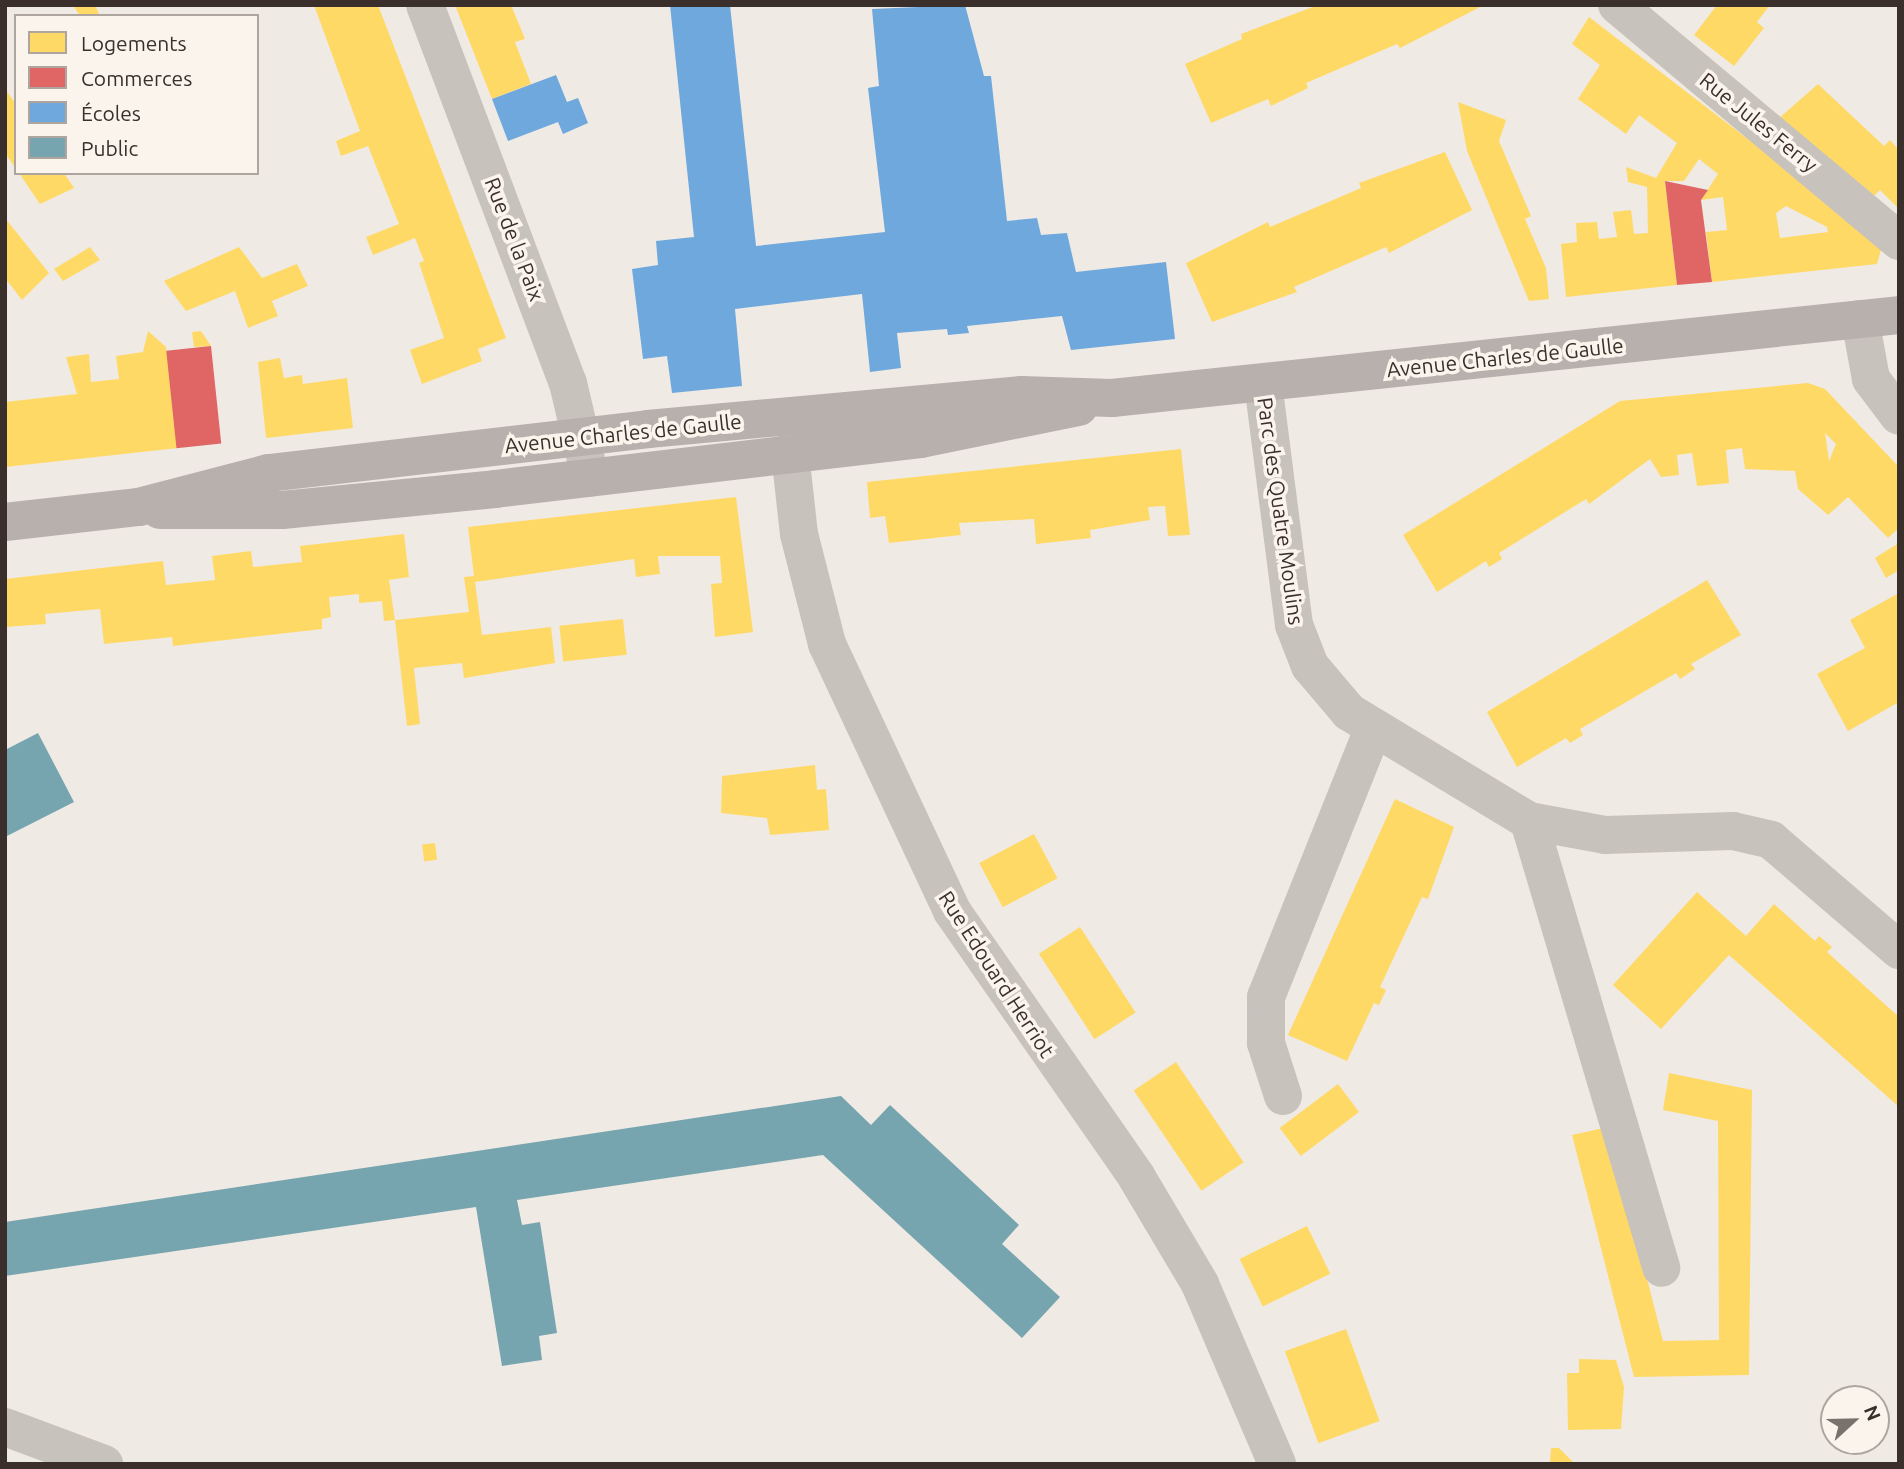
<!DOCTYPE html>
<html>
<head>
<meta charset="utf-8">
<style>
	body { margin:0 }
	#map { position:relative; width:1904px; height:1469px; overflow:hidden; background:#f0eae4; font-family:Ubuntu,sans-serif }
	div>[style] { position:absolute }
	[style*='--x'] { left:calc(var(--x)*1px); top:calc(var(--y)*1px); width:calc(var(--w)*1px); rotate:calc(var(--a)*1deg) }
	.homes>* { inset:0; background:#ffd966; transform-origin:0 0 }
	.shops>* { inset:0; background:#e06666; transform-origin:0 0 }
	.schools>* { inset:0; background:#6fa8dc }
	.public>* { inset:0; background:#76a5af }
	.minor>* { height:38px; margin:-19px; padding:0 19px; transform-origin:19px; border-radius:19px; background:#c8c2bd }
	.major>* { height:38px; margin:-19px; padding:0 19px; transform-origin:19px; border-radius:19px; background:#b7b0ac }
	span { translate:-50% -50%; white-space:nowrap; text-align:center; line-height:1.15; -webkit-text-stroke:7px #fbf4ed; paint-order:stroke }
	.street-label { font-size:21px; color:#3a2f2b }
	.frame { position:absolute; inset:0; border:7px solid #3a2f2b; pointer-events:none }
	.legend { position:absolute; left:14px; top:14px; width:245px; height:161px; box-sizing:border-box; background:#fbf4ed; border:2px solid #aea59f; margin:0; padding:9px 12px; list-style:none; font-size:21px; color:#3a2f2b }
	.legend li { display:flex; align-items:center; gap:14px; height:35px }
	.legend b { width:35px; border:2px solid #aea59f }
	.north { position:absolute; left:1820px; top:1385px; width:70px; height:70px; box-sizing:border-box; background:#fbf4ed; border:2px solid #aea59f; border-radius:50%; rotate:68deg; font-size:19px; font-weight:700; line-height:28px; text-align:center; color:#3a2f2b }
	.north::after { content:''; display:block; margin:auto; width:24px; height:32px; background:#7a706c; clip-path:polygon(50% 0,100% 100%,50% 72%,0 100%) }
</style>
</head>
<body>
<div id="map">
	<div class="homes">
		<i style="clip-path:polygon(73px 5px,95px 5px,100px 16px,80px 16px)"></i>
		<i style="clip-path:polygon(314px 5px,378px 5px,506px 338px,478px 349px,482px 361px,422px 384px,410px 350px,444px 338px,419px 263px,424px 261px,415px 238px,373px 255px,366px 237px,399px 224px,368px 146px,341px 156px,336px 141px,360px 131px)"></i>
		<i style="clip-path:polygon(455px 5px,511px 5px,525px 39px,515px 42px,531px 84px,492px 99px)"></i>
		<i style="clip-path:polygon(1318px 5px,1484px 5px,1400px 48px,1397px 44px,1306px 83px,1308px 88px,1271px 106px,1268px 99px,1211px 123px,1185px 64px,1242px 39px,1241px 34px)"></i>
		<i style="clip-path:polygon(1717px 5px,1770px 5px,1757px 22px,1764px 28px,1734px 66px,1694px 35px)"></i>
		<i style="clip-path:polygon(evenodd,1589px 17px,1883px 243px,1877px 264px,1712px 282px,1706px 232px,1727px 230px,1723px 197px,1701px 200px,1718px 174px,1699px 159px,1684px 181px,1665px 181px,1677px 285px,1566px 297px,1561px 244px,1577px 242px,1576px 223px,1597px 222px,1599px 239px,1617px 237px,1613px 212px,1631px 210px,1634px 234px,1648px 233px,1647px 187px,1628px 182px,1626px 167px,1656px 178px,1677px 143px,1639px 115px,1626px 134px,1578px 99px,1600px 65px,1572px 44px,1589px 17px,1786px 206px,1827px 227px,1828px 232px,1780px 238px,1776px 213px,1786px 206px)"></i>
		<i style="clip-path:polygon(1818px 84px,1884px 146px,1890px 140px,1899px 150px,1899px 209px,1880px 190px,1872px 198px,1778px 119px)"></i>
		<i style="clip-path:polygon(5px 89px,16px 104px,16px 169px,5px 153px)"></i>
		<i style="clip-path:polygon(1458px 102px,1506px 120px,1499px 141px,1531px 216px,1525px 219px,1546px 268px,1549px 299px,1529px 301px,1467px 151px)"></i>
		<i style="clip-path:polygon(1445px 152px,1472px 210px,1389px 253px,1386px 247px,1294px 287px,1297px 292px,1212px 322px,1186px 263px,1268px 222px,1270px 227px,1361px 188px,1359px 183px)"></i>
		<i style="clip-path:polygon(19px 173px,64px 173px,74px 188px,40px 204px)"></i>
		<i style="clip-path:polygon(5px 218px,49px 273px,22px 300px,5px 278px)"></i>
		<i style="clip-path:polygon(90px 247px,100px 260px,63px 281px,54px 269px)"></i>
		<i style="clip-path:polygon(239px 247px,262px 278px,297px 264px,308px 286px,272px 301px,278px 316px,248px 328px,235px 291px,186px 311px,164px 281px)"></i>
		<i style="clip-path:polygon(148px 331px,166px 347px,178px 448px,5px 467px,5px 402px,77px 394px,66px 357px,89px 354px,91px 382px,119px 379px,116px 356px,143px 352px)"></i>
		<i style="clip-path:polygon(201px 331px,211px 346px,194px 347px,192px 332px)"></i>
		<i style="clip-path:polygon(280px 358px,284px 378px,302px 375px,303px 384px,347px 378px,353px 428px,266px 438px,258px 362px)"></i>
		<i style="clip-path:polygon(evenodd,1808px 383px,1825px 389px,1899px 467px,1899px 528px,1888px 538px,1848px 497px,1828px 515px,1798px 489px,1795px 471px,1745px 469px,1742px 448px,1726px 450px,1729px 483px,1697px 486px,1692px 453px,1677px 455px,1679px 475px,1661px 477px,1650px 459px,1589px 504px,1586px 499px,1499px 553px,1502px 559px,1489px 567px,1486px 561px,1437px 592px,1403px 535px,1620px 401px,1808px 383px,1825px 433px,1836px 444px,1829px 461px,1826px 439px,1825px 433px)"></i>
		<i style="clip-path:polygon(1181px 449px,1190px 535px,1168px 536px,1165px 506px,1148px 507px,1150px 520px,1090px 530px,1091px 538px,1036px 544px,1034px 519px,959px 523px,961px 535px,889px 543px,885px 516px,870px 518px,867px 482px)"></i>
		<i style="clip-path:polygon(736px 497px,753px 632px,715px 637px,711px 584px,722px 583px,720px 556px,658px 556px,660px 574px,636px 577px,634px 559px,475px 582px,482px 635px,551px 627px,555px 663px,464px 678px,462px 663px,414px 668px,420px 724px,407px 726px,395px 620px,384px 621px,382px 601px,359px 603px,359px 594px,329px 597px,331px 617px,322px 619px,322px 629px,173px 646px,172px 637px,104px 644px,100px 609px,45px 614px,46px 624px,5px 627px,5px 579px,163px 561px,166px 585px,215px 580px,212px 556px,251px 551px,253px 567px,302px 562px,300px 546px,404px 534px,409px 577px,389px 580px,395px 620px,469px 612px,464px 577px,474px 576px,468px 527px)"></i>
		<i style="clip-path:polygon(1897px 544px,1899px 570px,1886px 578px,1875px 558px)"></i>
		<i style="clip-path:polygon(1707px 580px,1741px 635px,1691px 664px,1695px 669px,1680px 679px,1676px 673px,1580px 729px,1583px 735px,1570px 743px,1566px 738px,1517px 767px,1487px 712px)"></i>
		<i style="clip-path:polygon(1899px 593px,1899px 702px,1848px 731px,1817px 674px,1865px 648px,1850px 620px)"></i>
		<i style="left:623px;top:619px;width:36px;height:64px;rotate:84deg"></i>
		<i style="clip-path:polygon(815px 765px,817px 790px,826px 789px,829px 830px,770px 835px,767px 818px,721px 813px,722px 776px)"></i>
		<i style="clip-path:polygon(1395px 799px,1454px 827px,1428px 899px,1422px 897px,1380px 987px,1386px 990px,1379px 1005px,1374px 1003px,1347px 1061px,1288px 1035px)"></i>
		<i style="left:1034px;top:834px;width:50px;height:62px;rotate:62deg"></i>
		<i style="left:435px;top:843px;width:17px;height:13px;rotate:83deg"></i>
		<i style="clip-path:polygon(1697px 892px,1746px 936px,1774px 904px,1815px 941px,1819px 936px,1832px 947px,1827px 952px,1899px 1017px,1899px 1107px,1729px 955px,1661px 1029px,1613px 985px)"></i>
		<i style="left:1080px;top:927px;width:102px;height:49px;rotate:57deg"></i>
		<i style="left:1176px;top:1062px;width:121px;height:51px;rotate:56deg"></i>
		<i style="clip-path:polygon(1669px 1073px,1752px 1090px,1749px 1375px,1634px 1377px,1572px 1135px,1608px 1127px,1663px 1341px,1719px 1340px,1718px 1121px,1663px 1110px)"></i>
		<i style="left:1338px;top:1084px;width:35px;height:73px;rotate:53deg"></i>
		<i style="left:1307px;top:1226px;width:53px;height:75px;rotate:64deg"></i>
		<i style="left:1346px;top:1329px;width:98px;height:65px;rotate:70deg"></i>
		<i style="clip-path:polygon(1579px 1359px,1616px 1360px,1624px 1387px,1621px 1429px,1568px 1430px,1567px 1373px,1579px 1373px)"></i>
		<i style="clip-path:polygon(1551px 1448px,1559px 1448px,1575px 1464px,1550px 1464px)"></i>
	</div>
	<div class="shops">
		<i style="clip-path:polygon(1665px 181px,1708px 190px,1701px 200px,1712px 282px,1677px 285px)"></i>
		<i style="left:211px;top:346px;width:98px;height:45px;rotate:84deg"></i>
	</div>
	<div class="schools">
		<i style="clip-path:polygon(670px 5px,730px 5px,756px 246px,885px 232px,868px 88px,879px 86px,872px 9px,965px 5px,984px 76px,991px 76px,1007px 221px,1037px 218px,1041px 235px,1067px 233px,1076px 272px,1166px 262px,1175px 339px,1071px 350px,1062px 316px,967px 326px,969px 333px,948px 335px,947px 329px,897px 333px,901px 368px,870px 372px,862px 294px,735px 309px,742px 386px,672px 393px,667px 356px,643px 359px,632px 269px,658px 265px,656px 241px,694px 237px)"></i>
		<i style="clip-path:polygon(556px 75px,567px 102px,578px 98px,588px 123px,563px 134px,558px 122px,508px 141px,492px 99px)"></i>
	</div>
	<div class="public">
		<i style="clip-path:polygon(38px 733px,74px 802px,5px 837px,5px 750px)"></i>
		<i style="clip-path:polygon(841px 1096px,871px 1125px,890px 1105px,1019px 1225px,1002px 1244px,1060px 1297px,1022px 1338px,823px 1155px,517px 1200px,522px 1225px,540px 1222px,557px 1333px,539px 1336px,542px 1360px,502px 1366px,476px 1207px,5px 1276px,5px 1222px)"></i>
	</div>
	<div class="minor">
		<i style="--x:425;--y:5;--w:404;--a:69.3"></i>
		<i style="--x:568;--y:383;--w:97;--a:76.8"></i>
		<i style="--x:1617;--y:5;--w:368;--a:39.9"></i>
		<i style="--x:1860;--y:319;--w:61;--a:79.6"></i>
		<i style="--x:1871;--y:379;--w:46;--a:52.9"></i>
		<i style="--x:1263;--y:383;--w:244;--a:82.7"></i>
		<i style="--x:1294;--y:625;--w:44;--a:68.7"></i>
		<i style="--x:1310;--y:666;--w:60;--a:49.7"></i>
		<i style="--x:1349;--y:712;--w:210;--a:31.2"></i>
		<i style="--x:1529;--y:821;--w:77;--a:10.4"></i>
		<i style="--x:1605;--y:835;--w:128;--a:-1.8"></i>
		<i style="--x:1733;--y:831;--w:39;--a:13"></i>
		<i style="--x:1771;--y:840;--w:169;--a:40.7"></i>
		<i style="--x:808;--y:425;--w:33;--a:123"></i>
		<i style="--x:790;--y:453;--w:81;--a:83.7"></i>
		<i style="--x:799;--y:534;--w:114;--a:75.7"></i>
		<i style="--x:827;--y:644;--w:295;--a:64.9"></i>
		<i style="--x:952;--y:911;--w:323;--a:55.2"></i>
		<i style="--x:1136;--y:1176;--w:126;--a:59.3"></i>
		<i style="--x:1200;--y:1284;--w:196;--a:66.8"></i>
		<i style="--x:1529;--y:821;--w:466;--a:73.5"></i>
		<i style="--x:1283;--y:1096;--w:56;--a:-107.8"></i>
		<i style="--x:1266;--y:1043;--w:46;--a:-90"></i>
		<i style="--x:1266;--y:997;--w:288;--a:-68.2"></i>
		<i style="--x:5;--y:1427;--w:106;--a:20.5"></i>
	</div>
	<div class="major">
		<i style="--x:160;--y:510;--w:122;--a:0"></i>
		<i style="--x:282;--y:510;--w:214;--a:-5.6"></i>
		<i style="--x:495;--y:489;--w:428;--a:-6.7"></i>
		<i style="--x:920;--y:439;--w:162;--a:-11.4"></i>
		<i style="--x:5;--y:522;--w:135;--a:-6.4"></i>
		<i style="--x:139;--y:507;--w:134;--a:-14.7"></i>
		<i style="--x:269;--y:473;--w:382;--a:-6.6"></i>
		<i style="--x:648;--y:429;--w:375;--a:-5.2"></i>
		<i style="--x:1021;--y:395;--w:91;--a:1.9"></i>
		<i style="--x:1112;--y:398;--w:791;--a:-6.02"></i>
	</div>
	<div class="street-label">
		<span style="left:1759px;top:122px;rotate:39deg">Rue Jules Ferry</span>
		<span style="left:515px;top:239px;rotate:69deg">Rue de la Paix</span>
		<span style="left:1505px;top:357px;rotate:-6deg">Avenue Charles de Gaulle</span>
		<span style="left:623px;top:433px;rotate:-6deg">Avenue Charles de Gaulle</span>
		<span style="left:1281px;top:511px;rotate:82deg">Parc des Quatre Moulins</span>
		<span style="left:997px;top:974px;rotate:57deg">Rue Edouard Herriot</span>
	</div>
	<div class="frame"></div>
	<ul class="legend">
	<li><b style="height:19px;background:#ffd966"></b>Logements</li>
	<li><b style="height:19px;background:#e06666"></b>Commerces</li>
	<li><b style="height:19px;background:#6fa8dc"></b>Écoles</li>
	<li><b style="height:19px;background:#76a5af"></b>Public</li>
	</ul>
	<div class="north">N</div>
</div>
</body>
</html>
